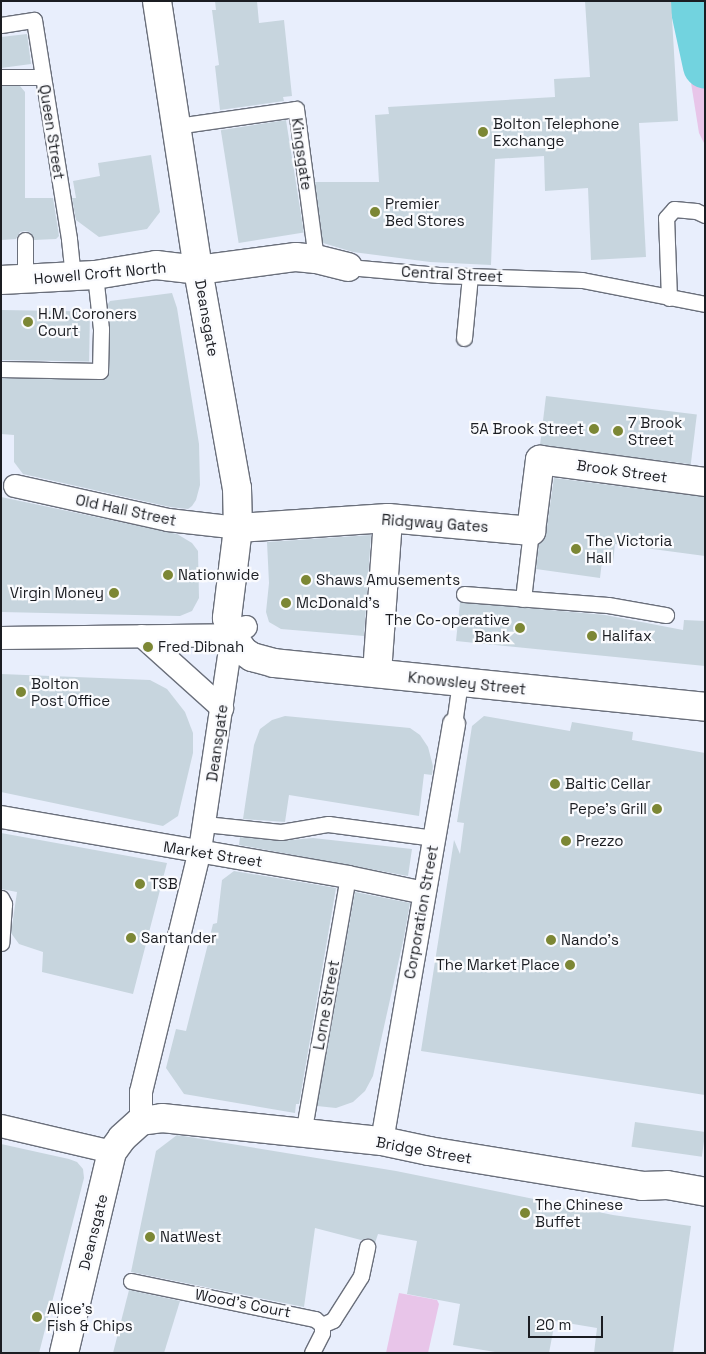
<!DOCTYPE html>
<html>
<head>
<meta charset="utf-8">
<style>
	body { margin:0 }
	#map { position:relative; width:706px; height:1354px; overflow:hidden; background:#e8eefc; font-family:"Space Grotesk",sans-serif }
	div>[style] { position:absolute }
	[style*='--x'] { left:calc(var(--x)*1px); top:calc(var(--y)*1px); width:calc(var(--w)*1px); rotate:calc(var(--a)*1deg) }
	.green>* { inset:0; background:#e8c5e9 }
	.river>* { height:45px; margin:-22.5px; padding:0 22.5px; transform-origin:22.5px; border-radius:22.5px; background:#72d3df }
	.building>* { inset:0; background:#c7d5de; transform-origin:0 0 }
	.roads { filter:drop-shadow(1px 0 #6a6f7b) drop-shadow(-1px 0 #6a6f7b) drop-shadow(0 1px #6a6f7b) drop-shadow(0 -1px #6a6f7b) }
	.service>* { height:15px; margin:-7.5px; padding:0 7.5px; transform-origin:7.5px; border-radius:7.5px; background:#fff }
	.pedestrian>* { height:22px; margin:-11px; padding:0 11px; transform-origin:11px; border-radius:11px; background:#fff }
	.minor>* { height:28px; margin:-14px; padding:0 14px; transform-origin:14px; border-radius:14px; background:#fff }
	.tertiary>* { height:28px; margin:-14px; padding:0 14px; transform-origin:14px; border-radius:14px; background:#fff }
	.dots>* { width:14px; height:14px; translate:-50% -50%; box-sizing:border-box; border:2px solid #fafbfe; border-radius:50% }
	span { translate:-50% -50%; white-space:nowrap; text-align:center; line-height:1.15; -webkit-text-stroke:4.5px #fafbfe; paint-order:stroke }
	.poi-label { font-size:15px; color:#1b1d22 }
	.left { translate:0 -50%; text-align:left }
	.right { translate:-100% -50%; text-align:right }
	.street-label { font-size:15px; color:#1b1d22 }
	.frame { position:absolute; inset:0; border:2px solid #1b1d22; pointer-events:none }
	.scale { position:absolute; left:528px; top:1316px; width:75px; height:22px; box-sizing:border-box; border:2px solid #1b1d22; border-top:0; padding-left:6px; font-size:15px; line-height:18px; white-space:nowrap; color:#1b1d22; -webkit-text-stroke:4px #fafbfe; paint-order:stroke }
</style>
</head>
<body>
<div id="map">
	<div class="green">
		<i style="clip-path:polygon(678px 1px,705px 1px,705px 145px,699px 133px)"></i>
		<i style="clip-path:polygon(399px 1293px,437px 1300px,439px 1304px,428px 1353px,386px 1353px)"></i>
	</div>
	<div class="river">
		<i style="--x:691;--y:1;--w:66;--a:77.8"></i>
	</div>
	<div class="building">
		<i style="clip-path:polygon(215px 1px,257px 1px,259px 23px,284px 20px,292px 96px,283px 97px,284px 101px,220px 110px,215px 66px,219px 65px,212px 10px,216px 10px)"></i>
		<i style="clip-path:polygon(585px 1px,671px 1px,678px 121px,639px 123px,646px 257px,591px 260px,588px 188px,545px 191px,544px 156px,495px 159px,491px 265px,430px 262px,353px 252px,323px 243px,315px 182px,379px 182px,375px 115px,389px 114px,388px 107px,555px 97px,554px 79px,590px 77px)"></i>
		<i style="clip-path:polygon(27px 34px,31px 64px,1px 68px,1px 37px)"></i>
		<i style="clip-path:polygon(1px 86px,20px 86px,25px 92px,25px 198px,53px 198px,59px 236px,56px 239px,34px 240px,30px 232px,25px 231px,20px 232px,16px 239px,1px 240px)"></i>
		<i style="left:286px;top:120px;width:114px;height:66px;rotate:81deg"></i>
		<i style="clip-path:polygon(151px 155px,160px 212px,147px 229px,99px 237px,76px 220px,72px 198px,76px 198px,73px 181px,100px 176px,98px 163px)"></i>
		<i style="clip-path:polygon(172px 293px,177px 308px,199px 444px,200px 485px,196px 500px,192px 506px,188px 509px,170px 507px,23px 474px,14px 462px,14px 435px,1px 434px,1px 378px,104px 379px,109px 371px,110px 329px,108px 304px,110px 301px)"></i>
		<i style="left:1px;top:310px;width:89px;height:50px;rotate:1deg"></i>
		<i style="left:546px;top:396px;width:152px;height:50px;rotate:7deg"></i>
		<i style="clip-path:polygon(554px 478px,705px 497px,705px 556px,615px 544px,613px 562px,602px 561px,600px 578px,536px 569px,539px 544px,546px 533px)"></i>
		<i style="clip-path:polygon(1px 497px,177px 534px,192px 543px,198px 551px,199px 598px,192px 611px,180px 616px,1px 612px)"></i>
		<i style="clip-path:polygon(371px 535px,364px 636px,281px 629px,269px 622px,266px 612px,269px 583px,267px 542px)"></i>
		<i style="clip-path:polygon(460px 602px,605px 615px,683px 630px,684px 620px,705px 621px,705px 666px,456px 641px)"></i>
		<i style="clip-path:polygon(1px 674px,150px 680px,167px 689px,185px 712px,193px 733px,193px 753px,178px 816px,163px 826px,1px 792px)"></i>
		<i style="clip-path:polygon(285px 716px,410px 728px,420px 735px,428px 747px,433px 766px,432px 775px,424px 774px,419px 816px,289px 795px,285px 822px,243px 819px,254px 745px,260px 729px,272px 720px)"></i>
		<i style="clip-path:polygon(484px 716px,570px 731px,572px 722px,633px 732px,632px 740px,705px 753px,705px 1095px,421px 1051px,454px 840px,460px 854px,464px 823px,457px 822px,472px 726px)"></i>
		<i style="clip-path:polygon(1px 833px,167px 863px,133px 994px,42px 972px,43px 952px,19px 944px,11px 933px,17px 892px,1px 889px)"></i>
		<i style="clip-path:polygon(240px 837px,280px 841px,313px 838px,412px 849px,408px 876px,239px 845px)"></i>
		<i style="clip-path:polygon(234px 871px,336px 888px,299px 1104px,296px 1104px,295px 1113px,184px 1094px,166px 1068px,176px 1029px,186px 1031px,213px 924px,217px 923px,222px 880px)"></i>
		<i style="clip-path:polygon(355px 892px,410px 903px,404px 937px,373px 1076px,365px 1091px,353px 1102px,336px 1108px,317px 1106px)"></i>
		<i style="left:635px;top:1122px;width:71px;height:25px;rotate:8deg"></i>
		<i style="clip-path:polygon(177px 1135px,396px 1171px,613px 1215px,691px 1226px,673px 1353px,594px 1353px,597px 1328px,555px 1321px,549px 1353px,501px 1353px,453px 1345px,460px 1304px,407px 1294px,417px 1241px,378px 1234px,375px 1243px,369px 1238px,361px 1240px,315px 1228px,304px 1307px,131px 1272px,156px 1151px)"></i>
		<i style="clip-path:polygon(1px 1144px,69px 1159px,77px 1162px,83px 1169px,84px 1178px,39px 1353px,1px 1353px)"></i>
		<i style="clip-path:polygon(129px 1290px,180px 1301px,164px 1353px,113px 1353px)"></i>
	</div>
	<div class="roads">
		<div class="service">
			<i style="--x:1;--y:25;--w:33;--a:-9"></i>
			<i style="--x:34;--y:20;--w:222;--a:80.9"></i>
			<i style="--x:69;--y:239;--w:37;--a:84"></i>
			<i style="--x:1;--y:77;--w:42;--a:0"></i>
			<i style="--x:176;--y:126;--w:121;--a:-8.1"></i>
			<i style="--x:296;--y:109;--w:151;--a:82.4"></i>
			<i style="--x:25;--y:240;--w:40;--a:90"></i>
			<i style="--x:348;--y:267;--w:91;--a:5"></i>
			<i style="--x:439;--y:275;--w:143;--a:2"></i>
			<i style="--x:582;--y:280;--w:125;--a:11"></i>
			<i style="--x:669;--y:298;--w:80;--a:-92.1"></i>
			<i style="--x:666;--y:218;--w:12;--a:-48"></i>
			<i style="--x:674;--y:209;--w:22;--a:5"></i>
			<i style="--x:696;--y:211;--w:10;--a:24"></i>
			<i style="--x:464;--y:338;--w:62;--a:-84.5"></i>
			<i style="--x:1;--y:369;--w:99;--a:1.2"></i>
			<i style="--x:100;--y:371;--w:42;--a:-88.6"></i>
			<i style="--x:101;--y:329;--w:54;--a:-96.3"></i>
			<i style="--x:464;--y:594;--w:144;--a:4.4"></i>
			<i style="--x:608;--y:605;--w:59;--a:9.8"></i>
			<i style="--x:523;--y:599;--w:68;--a:-83.3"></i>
			<i style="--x:454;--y:724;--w:42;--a:-81.9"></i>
			<i style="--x:205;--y:824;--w:76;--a:6"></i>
			<i style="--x:281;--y:832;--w:48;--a:-9.7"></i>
			<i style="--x:328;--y:824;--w:107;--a:7.5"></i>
			<i style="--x:1;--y:898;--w:7;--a:63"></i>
			<i style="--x:4;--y:904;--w:39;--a:94"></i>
			<i style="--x:303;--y:1134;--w:261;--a:-80.1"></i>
			<i style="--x:131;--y:1281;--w:188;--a:11.7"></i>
			<i style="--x:315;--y:1319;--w:9;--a:41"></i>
			<i style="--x:322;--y:1325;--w:8;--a:90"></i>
			<i style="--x:322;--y:1333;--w:22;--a:117"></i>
			<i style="--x:322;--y:1325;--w:12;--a:-24"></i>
			<i style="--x:333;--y:1320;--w:52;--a:-57.5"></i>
			<i style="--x:361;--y:1276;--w:30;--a:-78"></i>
		</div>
		<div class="pedestrian">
			<i style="--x:15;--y:486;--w:157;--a:12.5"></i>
			<i style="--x:168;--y:520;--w:70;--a:6.5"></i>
			<i style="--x:142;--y:636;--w:108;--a:42"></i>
			<i style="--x:1;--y:638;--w:231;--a:-0.7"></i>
			<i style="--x:232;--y:635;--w:16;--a:-30"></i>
			<i style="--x:1;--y:817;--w:352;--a:9.8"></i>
			<i style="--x:348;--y:877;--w:78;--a:11.9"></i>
			<i style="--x:141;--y:1121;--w:29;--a:-90"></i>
			<i style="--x:141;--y:1092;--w:249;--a:-76.3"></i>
			<i style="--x:200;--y:850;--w:217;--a:-81.5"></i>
			<i style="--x:1;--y:1126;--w:114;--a:13.2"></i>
			<i style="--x:382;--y:1141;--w:423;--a:-80.2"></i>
		</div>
		<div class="minor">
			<i style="--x:157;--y:1;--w:272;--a:81.3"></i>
			<i style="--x:198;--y:270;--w:221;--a:79.9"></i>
			<i style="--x:237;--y:488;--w:40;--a:88.6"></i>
			<i style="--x:238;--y:528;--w:91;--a:97"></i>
			<i style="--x:227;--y:618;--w:18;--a:74"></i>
			<i style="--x:232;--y:635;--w:19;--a:55"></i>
			<i style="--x:243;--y:651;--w:11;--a:34"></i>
			<i style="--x:252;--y:657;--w:23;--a:15"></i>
			<i style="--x:274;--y:663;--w:433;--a:5.8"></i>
			<i style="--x:1;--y:280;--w:94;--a:-3"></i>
			<i style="--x:95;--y:275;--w:62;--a:-9.3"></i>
			<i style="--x:156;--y:265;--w:42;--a:6.8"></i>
			<i style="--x:198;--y:270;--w:99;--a:-7.6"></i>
			<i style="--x:296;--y:257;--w:20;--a:6"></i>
			<i style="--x:316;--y:259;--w:33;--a:14"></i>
			<i style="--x:238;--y:528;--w:150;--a:-3.8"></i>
			<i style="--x:388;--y:518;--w:144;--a:5.2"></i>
			<i style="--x:531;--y:531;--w:72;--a:-82.8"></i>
			<i style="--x:540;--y:460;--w:166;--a:7.6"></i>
			<i style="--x:377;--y:673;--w:155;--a:-85.9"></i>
		</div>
		<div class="tertiary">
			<i style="--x:64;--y:1353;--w:207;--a:-76.6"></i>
			<i style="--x:112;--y:1152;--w:17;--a:-54"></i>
			<i style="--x:122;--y:1138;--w:25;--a:-42"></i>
			<i style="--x:141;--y:1121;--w:21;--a:-8"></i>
			<i style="--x:162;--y:1118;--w:221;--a:6"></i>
			<i style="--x:382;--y:1141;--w:48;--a:12"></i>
			<i style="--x:429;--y:1151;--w:216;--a:9.3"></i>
			<i style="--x:642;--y:1186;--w:25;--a:-2"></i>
			<i style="--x:667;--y:1185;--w:39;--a:10"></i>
		</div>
	</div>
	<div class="dots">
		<i style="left:483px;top:132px;background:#7c8735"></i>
		<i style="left:375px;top:212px;background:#7c8735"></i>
		<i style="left:28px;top:322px;background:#7c8735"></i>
		<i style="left:594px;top:429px;background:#7c8735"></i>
		<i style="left:618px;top:431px;background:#7c8735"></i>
		<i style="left:576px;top:549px;background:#7c8735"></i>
		<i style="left:168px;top:575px;background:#7c8735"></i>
		<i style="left:306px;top:580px;background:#7c8735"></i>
		<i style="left:114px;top:593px;background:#7c8735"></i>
		<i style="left:286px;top:603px;background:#7c8735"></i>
		<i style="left:520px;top:628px;background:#7c8735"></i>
		<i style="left:592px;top:636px;background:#7c8735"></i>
		<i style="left:148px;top:647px;background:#7c8735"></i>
		<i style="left:21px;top:692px;background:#7c8735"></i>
		<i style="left:555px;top:784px;background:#7c8735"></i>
		<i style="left:657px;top:809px;background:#7c8735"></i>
		<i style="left:566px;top:841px;background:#7c8735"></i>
		<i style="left:140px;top:884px;background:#7c8735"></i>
		<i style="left:131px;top:938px;background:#7c8735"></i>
		<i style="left:551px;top:940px;background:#7c8735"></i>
		<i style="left:570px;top:965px;background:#7c8735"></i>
		<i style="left:525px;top:1213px;background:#7c8735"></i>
		<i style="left:150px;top:1237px;background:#7c8735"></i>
		<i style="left:37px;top:1317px;background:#7c8735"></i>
	</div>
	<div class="poi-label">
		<span class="left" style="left:493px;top:132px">Bolton Telephone<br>Exchange</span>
		<span class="left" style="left:385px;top:212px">Premier<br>Bed Stores</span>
		<span class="left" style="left:38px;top:322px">H.M. Coroners<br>Court</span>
		<span class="left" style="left:628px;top:431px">7 Brook<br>Street</span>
		<span class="right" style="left:584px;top:429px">5A Brook Street</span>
		<span class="left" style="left:586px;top:549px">The Victoria<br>Hall</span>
		<span class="left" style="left:178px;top:575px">Nationwide</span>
		<span class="left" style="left:316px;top:580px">Shaws Amusements</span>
		<span class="right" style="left:104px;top:593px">Virgin Money</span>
		<span class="left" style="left:296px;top:603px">McDonald's</span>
		<span class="right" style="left:510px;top:628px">The Co-operative<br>Bank</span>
		<span class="left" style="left:602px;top:636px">Halifax</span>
		<span class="left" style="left:158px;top:647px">Fred Dibnah</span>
		<span class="left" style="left:31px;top:692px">Bolton<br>Post Office</span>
		<span class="left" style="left:565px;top:784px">Baltic Cellar</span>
		<span class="right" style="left:647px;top:809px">Pepe's Grill</span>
		<span class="left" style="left:576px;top:841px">Prezzo</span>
		<span class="left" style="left:150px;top:884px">TSB</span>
		<span class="left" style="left:141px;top:938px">Santander</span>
		<span class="left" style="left:561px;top:940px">Nando's</span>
		<span class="right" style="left:560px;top:965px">The Market Place</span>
		<span class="left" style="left:535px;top:1213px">The Chinese<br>Buffet</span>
		<span class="left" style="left:160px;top:1237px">NatWest</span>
		<span class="left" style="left:47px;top:1317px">Alice's<br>Fish &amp; Chips</span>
	</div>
	<div class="street-label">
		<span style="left:52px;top:132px;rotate:81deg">Queen Street</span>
		<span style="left:302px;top:154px;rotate:82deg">Kingsgate</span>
		<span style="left:100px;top:273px;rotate:-5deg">Howell Croft North</span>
		<span style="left:452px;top:274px;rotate:3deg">Central Street</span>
		<span style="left:207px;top:318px;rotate:80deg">Deansgate</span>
		<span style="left:622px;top:471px;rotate:8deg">Brook Street</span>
		<span style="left:126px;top:510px;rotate:12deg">Old Hall Street</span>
		<span style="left:435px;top:523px;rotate:4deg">Ridgway Gates</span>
		<span style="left:467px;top:683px;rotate:6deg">Knowsley Street</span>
		<span style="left:217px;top:743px;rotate:-82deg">Deansgate</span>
		<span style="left:213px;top:854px;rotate:9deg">Market Street</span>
		<span style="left:421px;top:912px;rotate:-80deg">Corporation Street</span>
		<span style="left:326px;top:1005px;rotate:-80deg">Lorne Street</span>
		<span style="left:424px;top:1150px;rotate:10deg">Bridge Street</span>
		<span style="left:93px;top:1232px;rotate:-76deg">Deansgate</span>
		<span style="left:243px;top:1303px;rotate:11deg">Wood's Court</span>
	</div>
	<div class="frame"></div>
	<div class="scale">20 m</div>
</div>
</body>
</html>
